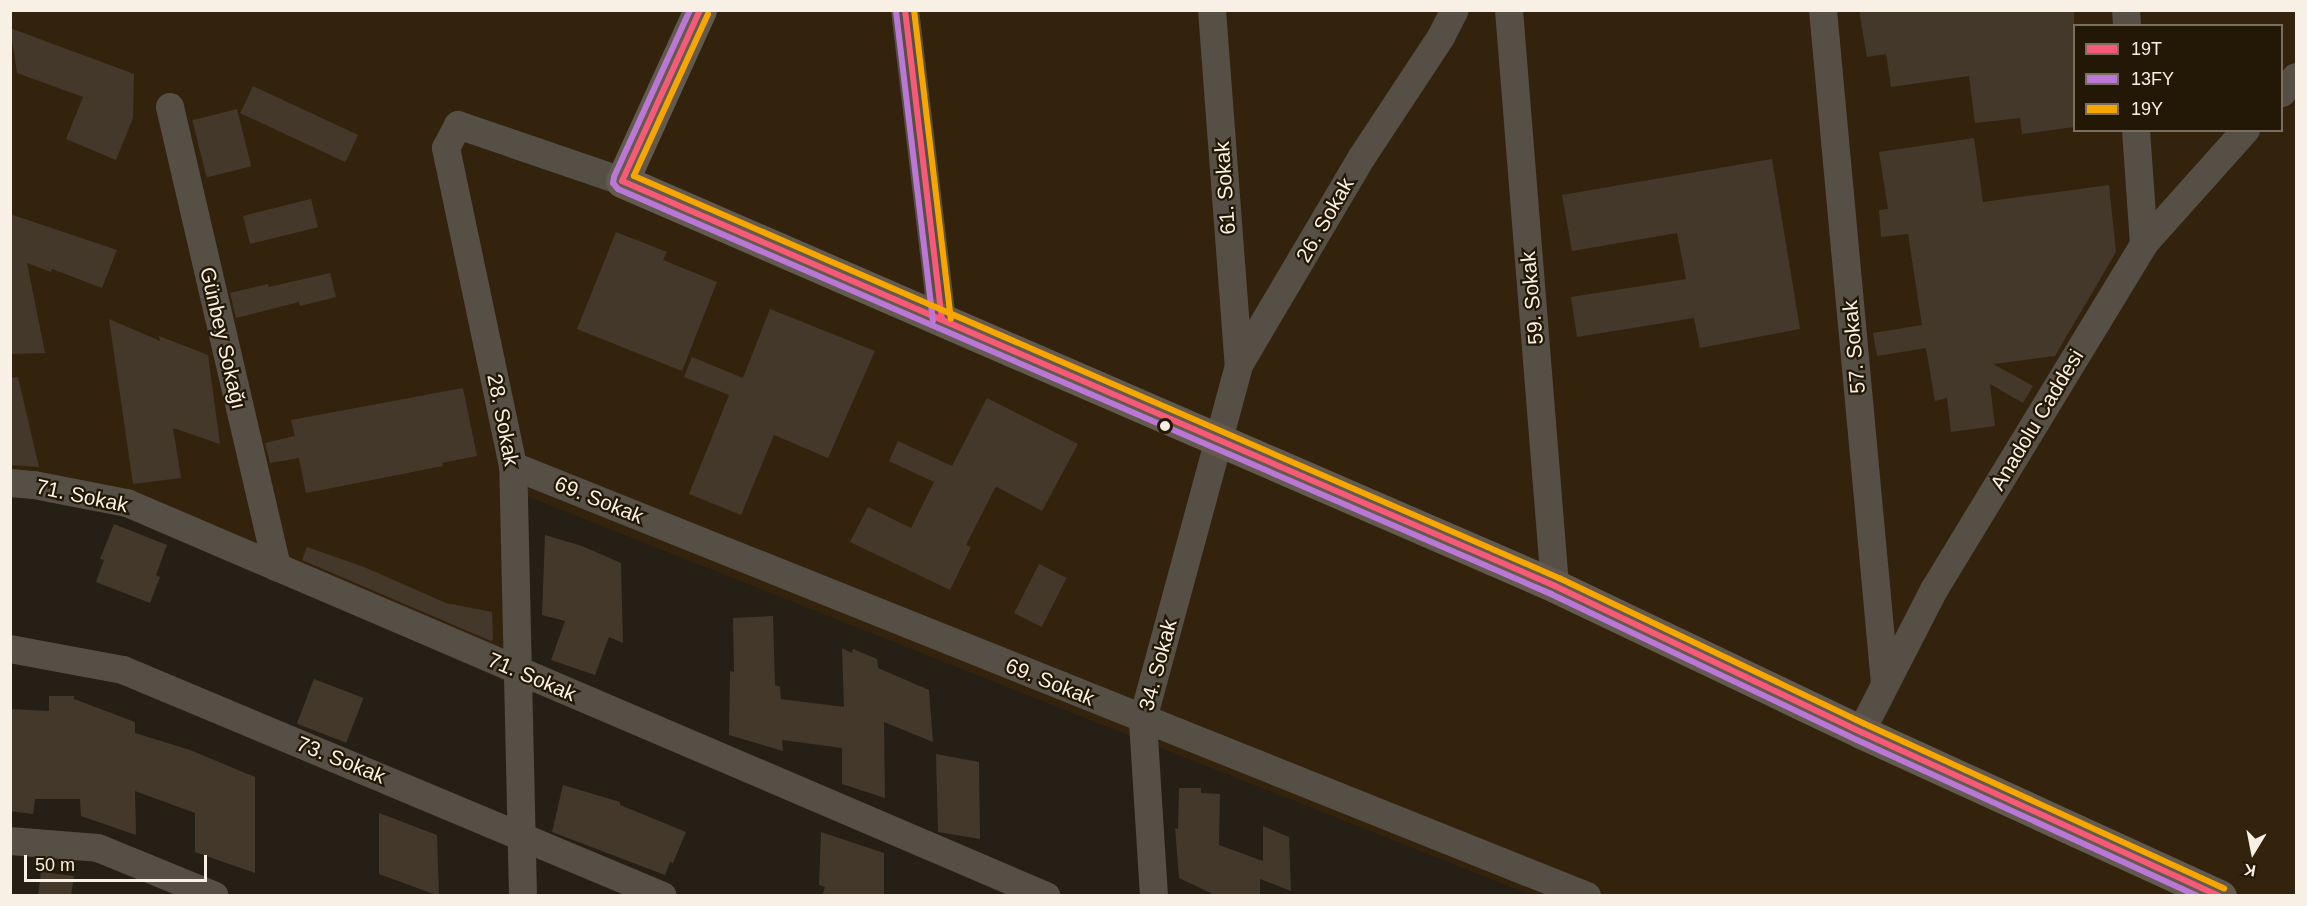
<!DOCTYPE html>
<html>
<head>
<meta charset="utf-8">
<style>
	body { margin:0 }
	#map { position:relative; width:2307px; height:906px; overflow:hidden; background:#261f16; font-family:Arial,sans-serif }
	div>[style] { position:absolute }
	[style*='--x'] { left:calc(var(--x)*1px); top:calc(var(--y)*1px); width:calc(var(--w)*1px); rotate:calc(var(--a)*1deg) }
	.built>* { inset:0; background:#33230d }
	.building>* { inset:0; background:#44382b; transform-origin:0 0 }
	.street>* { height:28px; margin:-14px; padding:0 14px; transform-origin:14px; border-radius:14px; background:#564f46 }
	.secondary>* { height:33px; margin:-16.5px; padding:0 16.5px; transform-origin:16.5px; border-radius:16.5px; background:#625a4e }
	.bus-1>* { height:6px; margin:-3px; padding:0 3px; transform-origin:3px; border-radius:3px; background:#f75a77 }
	.bus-2>* { height:6px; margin:-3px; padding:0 3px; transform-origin:3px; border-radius:3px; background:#ba77d6 }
	.bus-3>* { height:6px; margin:-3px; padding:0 3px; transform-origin:3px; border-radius:3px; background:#f7a600 }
	.dots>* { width:16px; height:16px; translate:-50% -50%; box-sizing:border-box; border:3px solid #231706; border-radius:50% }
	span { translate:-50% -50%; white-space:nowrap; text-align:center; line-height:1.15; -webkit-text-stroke:4.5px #231706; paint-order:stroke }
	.street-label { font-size:21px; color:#f9f0e5 }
	.frame { position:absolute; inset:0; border:12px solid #f9f0e5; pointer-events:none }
	.legend { position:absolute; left:2073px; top:24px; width:210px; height:108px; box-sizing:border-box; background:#231706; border:2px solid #796e5f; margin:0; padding:8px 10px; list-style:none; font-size:18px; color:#f9f0e5 }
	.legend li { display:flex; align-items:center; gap:12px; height:30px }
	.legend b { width:30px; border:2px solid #796e5f }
	.north { position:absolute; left:2223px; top:822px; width:60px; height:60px; -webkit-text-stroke:4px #231706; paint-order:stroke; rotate:190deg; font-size:16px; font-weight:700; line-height:24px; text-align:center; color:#f9f0e5 }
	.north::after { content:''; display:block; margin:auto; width:21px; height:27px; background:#f9f0e5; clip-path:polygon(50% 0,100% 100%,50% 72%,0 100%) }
	.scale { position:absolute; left:24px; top:855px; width:183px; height:27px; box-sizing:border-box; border:3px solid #f9f0e5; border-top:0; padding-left:8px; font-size:18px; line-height:21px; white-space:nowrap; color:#f9f0e5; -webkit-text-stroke:4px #231706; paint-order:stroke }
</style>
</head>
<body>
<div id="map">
	<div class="built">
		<i style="clip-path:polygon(evenodd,11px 11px,2296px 11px,2296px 895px,1531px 895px,504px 487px,512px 685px,126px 512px,11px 494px,11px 11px,2074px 26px,2282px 26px,2282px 130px,2074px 130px,2074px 26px)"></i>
	</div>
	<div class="building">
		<i style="clip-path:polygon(1859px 10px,2074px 10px,2074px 127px,2022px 134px,2020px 118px,1975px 123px,1969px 76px,1891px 87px,1886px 54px,1867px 57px)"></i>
		<i style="clip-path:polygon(10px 28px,134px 74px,133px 118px,116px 160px,66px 139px,83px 97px,17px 73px)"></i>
		<i style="left:253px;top:86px;width:116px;height:30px;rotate:25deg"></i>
		<i style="left:237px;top:109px;width:59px;height:46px;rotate:76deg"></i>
		<i style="clip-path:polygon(1974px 138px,1983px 202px,2109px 185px,2116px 252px,2055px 356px,1993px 364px,2033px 386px,2023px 403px,1990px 384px,1995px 426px,1951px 432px,1947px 398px,1935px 401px,1926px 348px,1877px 356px,1873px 333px,1922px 325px,1908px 234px,1881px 237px,1879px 210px,1888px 209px,1879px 152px)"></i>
		<i style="clip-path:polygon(1772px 159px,1800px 329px,1700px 348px,1694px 318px,1577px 337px,1571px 297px,1686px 279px,1677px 233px,1572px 251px,1562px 195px)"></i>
		<i style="left:311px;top:199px;width:29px;height:70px;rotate:76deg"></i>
		<i style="clip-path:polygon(10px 214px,117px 250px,102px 288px,52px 269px,51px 272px,27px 263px,45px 353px,10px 354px)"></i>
		<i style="clip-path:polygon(616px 232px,667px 252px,663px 260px,717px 282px,682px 371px,577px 329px)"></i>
		<i style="clip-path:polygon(330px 273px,336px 297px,300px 306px,299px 302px,236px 318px,230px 293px,268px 284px,269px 287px)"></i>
		<i style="clip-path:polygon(770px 309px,875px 351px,828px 458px,774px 435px,741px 515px,689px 494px,729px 395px,684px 377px,692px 357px,743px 378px)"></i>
		<i style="clip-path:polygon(109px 319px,160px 341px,159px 336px,208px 355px,220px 444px,173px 428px,181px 478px,133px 484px)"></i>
		<i style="clip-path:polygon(18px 377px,39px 467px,10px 465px,10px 378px)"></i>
		<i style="clip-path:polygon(463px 388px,477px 456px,442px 463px,443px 466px,306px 493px,299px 458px,270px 463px,265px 443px,295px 436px,291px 420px)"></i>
		<i style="clip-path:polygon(987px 398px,1078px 444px,1042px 511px,997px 487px,995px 488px,966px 545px,971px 547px,950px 590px,850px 542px,868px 507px,911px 528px,934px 482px,889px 461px,898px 441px,952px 466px)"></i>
		<i style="clip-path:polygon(114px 524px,167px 545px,156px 575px,160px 577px,150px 603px,96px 582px,104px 560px,100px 559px)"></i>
		<i style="clip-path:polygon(545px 535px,582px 546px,621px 563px,623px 643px,609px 637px,595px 675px,551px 660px,565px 621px,542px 615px)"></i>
		<i style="clip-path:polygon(307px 547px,364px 567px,446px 603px,492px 612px,493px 639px,491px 641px,302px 560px)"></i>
		<i style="left:1039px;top:564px;width:31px;height:55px;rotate:27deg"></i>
		<i style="clip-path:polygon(773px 616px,775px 685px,780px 687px,781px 699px,844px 707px,842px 648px,852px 653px,853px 649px,877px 659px,878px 668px,929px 690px,933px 742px,884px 722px,885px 798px,842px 784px,842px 748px,782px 740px,783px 751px,729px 735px,730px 671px,734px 672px,733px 618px)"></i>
		<i style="left:314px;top:679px;width:53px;height:48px;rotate:21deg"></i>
		<i style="clip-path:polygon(49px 696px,74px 696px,74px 699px,135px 722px,135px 733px,190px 750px,255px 777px,255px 873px,195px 852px,195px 813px,135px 791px,136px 835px,81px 816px,80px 799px,35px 799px,33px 814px,10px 811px,10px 709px,49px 711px)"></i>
		<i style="clip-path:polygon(936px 754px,979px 762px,980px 839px,938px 832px)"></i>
		<i style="clip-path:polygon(563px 785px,620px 802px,620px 805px,686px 832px,673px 863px,670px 862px,665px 875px,552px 832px)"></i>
		<i style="clip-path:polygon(1179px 788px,1201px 788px,1201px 793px,1220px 794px,1219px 845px,1263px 861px,1263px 826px,1289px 837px,1291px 891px,1260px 879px,1260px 896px,1217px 896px,1179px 878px,1175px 828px,1178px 829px)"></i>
		<i style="clip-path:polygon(379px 813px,437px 835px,439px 896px,379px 874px)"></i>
		<i style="clip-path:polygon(821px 832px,884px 853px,884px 896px,822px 896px,825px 887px,819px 885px)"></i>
		<i style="clip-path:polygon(41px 872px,74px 876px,71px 896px,38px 896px)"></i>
	</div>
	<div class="street">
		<i style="--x:905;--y:10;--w:312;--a:83.2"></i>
		<i style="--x:1212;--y:10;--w:356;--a:85.7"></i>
		<i style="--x:1509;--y:10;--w:578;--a:85.43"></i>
		<i style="--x:1823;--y:10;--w:676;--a:84.74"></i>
		<i style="--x:2126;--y:10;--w:16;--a:86"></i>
		<i style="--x:2282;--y:93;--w:21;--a:-49"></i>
		<i style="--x:170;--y:107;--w:473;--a:76.9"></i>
		<i style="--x:2136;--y:130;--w:114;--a:86"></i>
		<i style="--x:513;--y:466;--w:1157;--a:21.82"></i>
		<i style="--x:10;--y:483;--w:24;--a:5"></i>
		<i style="--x:34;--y:485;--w:95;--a:11"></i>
		<i style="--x:127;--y:503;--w:1000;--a:23.15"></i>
		<i style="--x:10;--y:649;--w:115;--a:10.5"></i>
		<i style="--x:123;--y:670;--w:585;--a:22.71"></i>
		<i style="--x:1861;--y:732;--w:160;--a:-62.8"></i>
		<i style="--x:1934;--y:590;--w:405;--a:-58.7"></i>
		<i style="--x:2144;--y:244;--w:153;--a:-48.2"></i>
		<i style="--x:10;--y:841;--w:88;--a:4.5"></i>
		<i style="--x:98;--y:848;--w:126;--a:22.3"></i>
		<i style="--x:523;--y:896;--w:430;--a:-91.3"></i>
		<i style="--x:513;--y:466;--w:325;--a:-101.9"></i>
		<i style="--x:446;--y:148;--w:26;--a:-62"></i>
		<i style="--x:458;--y:125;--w:173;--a:18.9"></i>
		<i style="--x:1154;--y:896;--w:177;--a:-93.6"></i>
		<i style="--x:1143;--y:719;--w:367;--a:-74.8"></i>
		<i style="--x:1239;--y:365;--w:242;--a:-59.4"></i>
		<i style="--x:1362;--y:157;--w:144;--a:-56.6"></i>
		<i style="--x:1441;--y:37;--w:30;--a:-63"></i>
	</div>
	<div class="secondary">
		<i style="--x:700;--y:10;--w:188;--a:114.5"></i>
		<i style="--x:622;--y:181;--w:1017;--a:23.46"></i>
		<i style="--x:1555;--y:586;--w:339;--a:25.5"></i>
		<i style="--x:1861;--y:732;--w:395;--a:24.6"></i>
	</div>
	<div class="bus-1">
		<i style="--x:700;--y:10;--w:188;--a:114.5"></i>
		<i style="--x:622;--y:181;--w:1017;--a:23.46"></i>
		<i style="--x:1555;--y:586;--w:339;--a:25.5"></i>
		<i style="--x:1861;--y:732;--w:394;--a:24.6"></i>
		<i style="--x:905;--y:10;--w:312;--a:83.2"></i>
	</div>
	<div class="bus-2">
		<i style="--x:690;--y:10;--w:183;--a:114.5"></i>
		<i style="--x:614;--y:177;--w:6;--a:99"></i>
		<i style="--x:613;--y:183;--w:8;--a:50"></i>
		<i style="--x:618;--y:189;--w:1017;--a:23.46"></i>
		<i style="--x:1551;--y:594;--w:339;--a:25.5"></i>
		<i style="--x:1857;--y:740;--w:374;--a:24.6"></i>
		<i style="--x:896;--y:11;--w:312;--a:83.2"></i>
	</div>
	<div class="bus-3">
		<i style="--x:914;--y:10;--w:311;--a:83.2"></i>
		<i style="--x:708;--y:14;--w:178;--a:114.6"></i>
		<i style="--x:634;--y:176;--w:1009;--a:23.49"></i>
		<i style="--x:1559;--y:578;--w:339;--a:25.5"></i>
		<i style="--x:1865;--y:724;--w:395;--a:24.6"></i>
	</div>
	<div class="dots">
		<i style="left:1165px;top:426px;background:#f9f0e5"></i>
	</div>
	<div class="street-label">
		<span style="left:1225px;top:188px;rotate:-94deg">61. Sokak</span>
		<span style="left:1325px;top:220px;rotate:-60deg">26. Sokak</span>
		<span style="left:1532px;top:298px;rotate:-95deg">59. Sokak</span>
		<span style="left:223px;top:338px;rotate:77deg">Günbey Sokağı</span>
		<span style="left:1854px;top:347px;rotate:-95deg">57. Sokak</span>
		<span style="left:503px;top:420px;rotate:79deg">28. Sokak</span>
		<span style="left:2037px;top:420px;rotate:-59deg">Anadolu Caddesi</span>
		<span style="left:82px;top:496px;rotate:12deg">71. Sokak</span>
		<span style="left:599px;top:500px;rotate:22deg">69. Sokak</span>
		<span style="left:1158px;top:665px;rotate:-75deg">34. Sokak</span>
		<span style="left:532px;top:677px;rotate:23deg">71. Sokak</span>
		<span style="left:1050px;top:682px;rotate:22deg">69. Sokak</span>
		<span style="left:341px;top:760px;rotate:22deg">73. Sokak</span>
	</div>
	<div class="frame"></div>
	<ul class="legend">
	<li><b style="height:8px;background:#f75a77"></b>19T</li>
	<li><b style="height:8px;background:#ba77d6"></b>13FY</li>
	<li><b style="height:8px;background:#f7a600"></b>19Y</li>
	</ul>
	<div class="north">K</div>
	<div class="scale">50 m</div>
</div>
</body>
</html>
